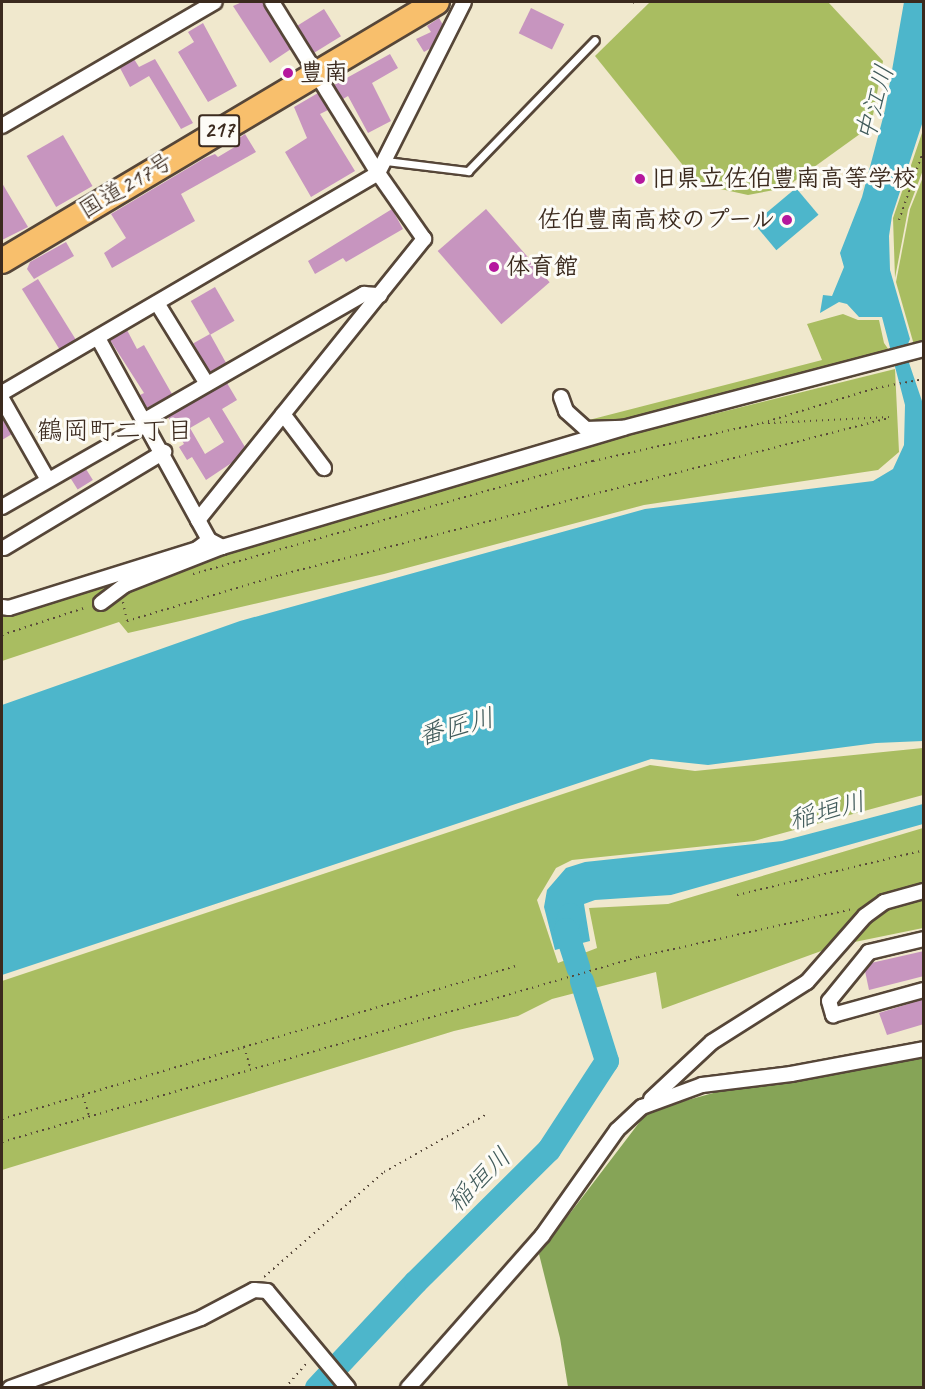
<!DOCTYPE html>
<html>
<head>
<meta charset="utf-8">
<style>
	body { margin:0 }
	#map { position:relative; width:925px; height:1389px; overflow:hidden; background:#f0e8cd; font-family:Caveat,"Klee One",sans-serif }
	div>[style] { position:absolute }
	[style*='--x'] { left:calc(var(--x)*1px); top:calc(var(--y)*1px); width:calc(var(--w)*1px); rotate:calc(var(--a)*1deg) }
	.green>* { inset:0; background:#a9bd61 }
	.forest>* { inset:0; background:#86a457 }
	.water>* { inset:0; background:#4db6cb; transform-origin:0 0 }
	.river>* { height:24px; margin:-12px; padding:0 12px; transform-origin:12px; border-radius:12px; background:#4db6cb }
	.building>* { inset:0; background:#c795bf; transform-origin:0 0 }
	.path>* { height:2px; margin-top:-1px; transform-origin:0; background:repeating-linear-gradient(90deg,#564638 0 1.5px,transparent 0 6px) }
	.roads { filter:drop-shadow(2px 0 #564638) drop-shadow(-2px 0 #564638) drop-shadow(0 2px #564638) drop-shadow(0 -2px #564638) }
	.lane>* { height:7px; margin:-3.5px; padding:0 3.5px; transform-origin:3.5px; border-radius:3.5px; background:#fff }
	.street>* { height:14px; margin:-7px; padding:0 7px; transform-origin:7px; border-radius:7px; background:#fff }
	.highway>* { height:24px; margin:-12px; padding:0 12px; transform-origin:12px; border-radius:12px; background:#f8bf6c }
	.dots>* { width:16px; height:16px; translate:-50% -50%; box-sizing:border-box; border:3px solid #fdfcf7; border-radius:50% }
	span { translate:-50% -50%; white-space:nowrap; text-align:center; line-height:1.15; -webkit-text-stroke:6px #fdfcf7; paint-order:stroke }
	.shield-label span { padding:2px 4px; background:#fdfcf7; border:2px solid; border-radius:4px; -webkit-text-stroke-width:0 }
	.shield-label { font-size:22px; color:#3b2a1e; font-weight:700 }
	.poi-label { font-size:24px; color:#3b2a1e; font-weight:700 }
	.left { translate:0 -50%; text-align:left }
	.right { translate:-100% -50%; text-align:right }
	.street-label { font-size:24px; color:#3b2a1e }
	.water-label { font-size:26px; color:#415b5b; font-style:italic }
	.neighbourhood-label { font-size:26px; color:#3b2a1e }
	.frame { position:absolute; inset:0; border:3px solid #3b2a1e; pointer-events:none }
</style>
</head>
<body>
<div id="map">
	<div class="green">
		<i style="clip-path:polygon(650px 2px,828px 2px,883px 61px,871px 126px,785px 188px,748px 195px,698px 184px,595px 56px)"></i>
		<i style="clip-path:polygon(923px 130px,923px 170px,908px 210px,895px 278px,893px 218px)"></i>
		<i style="clip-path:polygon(923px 177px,923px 342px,914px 345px,896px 282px,910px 209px)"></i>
		<i style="clip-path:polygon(843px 314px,858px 320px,879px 320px,884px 343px,891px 353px,624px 421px,588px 426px,585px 421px,822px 360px,807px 324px)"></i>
		<i style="clip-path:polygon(895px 369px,899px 452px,878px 470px,644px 505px,384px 574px,128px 633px,119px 622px,2px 661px,2px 608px,577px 448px)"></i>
		<i style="clip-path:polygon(923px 748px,923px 795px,754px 841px,572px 860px,556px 868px,537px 900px,558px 963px,597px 948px,589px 908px,668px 904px,923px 828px,923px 928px,835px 946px,662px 1009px,656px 972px,552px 999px,518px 1016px,454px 1031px,2px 1170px,2px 981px,650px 765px,695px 771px)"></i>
	</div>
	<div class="forest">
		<i style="clip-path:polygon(923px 1056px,923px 1387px,568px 1387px,560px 1338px,539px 1254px,648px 1111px,735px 1087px)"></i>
	</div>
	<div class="water">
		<i style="clip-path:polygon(904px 2px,923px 2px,923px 121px,892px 216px,889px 236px,890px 270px,910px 339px,905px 351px,923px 404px,923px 741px,876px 743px,708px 765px,651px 759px,2px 975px,2px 705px,240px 621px,645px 509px,873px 481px,893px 469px,904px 445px,905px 405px,882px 317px,859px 317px,847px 304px,839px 302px,820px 313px,823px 295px,832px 296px,844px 267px,840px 253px,862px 197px,885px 110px)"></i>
		<i style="left:796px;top:188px;width:35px;height:55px;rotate:50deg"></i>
		<i style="clip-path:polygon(923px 804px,923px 824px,671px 895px,595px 900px,584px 904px,590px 941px,555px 950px,544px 907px,547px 890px,566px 868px,585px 862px,782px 841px)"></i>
	</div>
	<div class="river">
		<i style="--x:570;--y:915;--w:16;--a:105"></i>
		<i style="--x:566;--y:930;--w:40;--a:72"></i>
		<i style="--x:317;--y:1388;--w:145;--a:-47"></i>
		<i style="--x:416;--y:1282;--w:187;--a:-44.8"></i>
		<i style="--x:549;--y:1150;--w:106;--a:-56.9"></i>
		<i style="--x:607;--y:1061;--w:84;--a:-107.4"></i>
	</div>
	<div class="building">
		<i style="clip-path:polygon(242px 2px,262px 2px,291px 49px,270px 63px,233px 6px)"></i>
		<i style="left:531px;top:8px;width:37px;height:28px;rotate:26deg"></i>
		<i style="left:324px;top:9px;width:32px;height:32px;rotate:58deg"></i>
		<i style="clip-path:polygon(439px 18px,443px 25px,431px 48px,424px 52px,416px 39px,431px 32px,427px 26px)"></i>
		<i style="clip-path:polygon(203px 23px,237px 86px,208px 102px,178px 52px,194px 42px,188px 32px)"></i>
		<i style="clip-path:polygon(390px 54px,398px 68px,372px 83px,391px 121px,368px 133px,348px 96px,343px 99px,334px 85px)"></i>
		<i style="clip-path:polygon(134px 59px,139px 67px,155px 59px,193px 123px,181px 129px,149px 76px,130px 87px,120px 68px)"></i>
		<i style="clip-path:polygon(318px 93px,328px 110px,320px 114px,355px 171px,311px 197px,285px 152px,307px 138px,294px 107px)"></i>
		<i style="clip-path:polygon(245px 134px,256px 152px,181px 194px,195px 221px,112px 268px,104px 253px,126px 238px,111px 214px,205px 158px,215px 154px,218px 157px,238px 145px,235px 141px)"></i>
		<i style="left:63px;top:135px;width:59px;height:42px;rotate:60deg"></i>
		<i style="clip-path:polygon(2px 183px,28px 227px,2px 240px)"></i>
		<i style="clip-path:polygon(392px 209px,403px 229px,346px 262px,343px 258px,315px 274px,308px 261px)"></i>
		<i style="left:486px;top:209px;width:97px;height:64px;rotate:49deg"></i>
		<i style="clip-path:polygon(66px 242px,74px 256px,34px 279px,27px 269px,30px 262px)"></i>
		<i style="left:38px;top:279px;width:71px;height:19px;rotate:58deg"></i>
		<i style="left:215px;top:287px;width:39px;height:28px;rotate:60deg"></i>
		<i style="clip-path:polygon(127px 330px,137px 349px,144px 345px,172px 394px,147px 408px,140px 395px,144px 393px,110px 340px)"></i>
		<i style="left:210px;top:334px;width:33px;height:19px;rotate:61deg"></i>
		<i style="clip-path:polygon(evenodd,227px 383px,237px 400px,222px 409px,245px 447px,233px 462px,206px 480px,192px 457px,187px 460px,179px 447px,184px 444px,168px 417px,227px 383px,209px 417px,224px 442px,205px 454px,190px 428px,209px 417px)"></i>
		<i style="clip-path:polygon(2px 416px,12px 434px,2px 440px)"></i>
		<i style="left:86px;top:469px;width:13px;height:18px;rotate:58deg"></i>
		<i style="clip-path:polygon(924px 951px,924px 976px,869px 990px,865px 971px,871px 963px)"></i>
		<i style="clip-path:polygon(924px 999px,924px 1024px,887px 1035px,879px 1013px)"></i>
	</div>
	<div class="path">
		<i style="--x:634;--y:2;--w:3;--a:72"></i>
		<i style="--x:899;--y:220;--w:75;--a:-70.6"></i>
		<i style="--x:768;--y:423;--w:121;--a:-2.8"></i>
		<i style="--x:193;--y:574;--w:416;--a:-15.8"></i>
		<i style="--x:593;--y:461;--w:173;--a:-12.7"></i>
		<i style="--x:762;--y:423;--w:119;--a:-17.1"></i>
		<i style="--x:876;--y:388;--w:49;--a:-10.6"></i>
		<i style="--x:123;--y:602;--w:19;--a:78"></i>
		<i style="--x:127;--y:621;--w:160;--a:-16.7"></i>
		<i style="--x:280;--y:575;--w:629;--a:-14.46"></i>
		<i style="--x:2;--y:635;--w:89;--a:-18.2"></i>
		<i style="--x:737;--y:895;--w:192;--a:-13.5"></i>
		<i style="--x:244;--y:1047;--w:24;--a:73"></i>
		<i style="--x:83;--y:1096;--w:21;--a:73"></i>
		<i style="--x:2;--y:1119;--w:536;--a:-16.58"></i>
		<i style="--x:2;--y:1142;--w:662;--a:-16.22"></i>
		<i style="--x:638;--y:957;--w:219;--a:-12.6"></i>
		<i style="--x:264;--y:1277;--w:159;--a:-41.2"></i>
		<i style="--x:384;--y:1172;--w:118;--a:-29.4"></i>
		<i style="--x:285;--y:1388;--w:35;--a:-49"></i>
	</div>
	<div class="roads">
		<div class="lane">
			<i style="--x:386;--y:161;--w:83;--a:7"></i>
			<i style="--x:468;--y:171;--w:182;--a:-45.9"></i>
		</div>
		<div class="street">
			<i style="--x:2;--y:126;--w:246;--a:-30.2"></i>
			<i style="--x:157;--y:303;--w:95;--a:58.3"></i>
			<i style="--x:98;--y:338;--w:208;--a:61.2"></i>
			<i style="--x:198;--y:520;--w:361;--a:-51.2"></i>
			<i style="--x:424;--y:239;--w:80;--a:-124.9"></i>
			<i style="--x:378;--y:173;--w:201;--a:-121.8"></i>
			<i style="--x:2;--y:393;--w:436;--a:-30.3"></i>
			<i style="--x:378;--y:173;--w:191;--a:-63.3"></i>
			<i style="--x:561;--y:397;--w:15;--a:70"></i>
			<i style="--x:566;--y:411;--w:27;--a:42"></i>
			<i style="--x:586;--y:429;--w:37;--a:-2"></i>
			<i style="--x:623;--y:428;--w:311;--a:-14.7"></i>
			<i style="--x:2;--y:399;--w:93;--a:60.4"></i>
			<i style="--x:283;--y:414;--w:68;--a:52.8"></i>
			<i style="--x:145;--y:420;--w:253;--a:-29.9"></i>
			<i style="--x:364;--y:294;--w:16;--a:4"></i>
			<i style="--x:2;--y:507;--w:167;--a:-29.8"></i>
			<i style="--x:198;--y:520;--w:23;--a:61"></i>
			<i style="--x:209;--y:540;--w:15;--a:28"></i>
			<i style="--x:222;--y:547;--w:418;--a:-16.5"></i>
			<i style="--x:4;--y:548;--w:187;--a:-31"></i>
			<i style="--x:101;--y:603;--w:30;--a:-37"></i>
			<i style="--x:125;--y:585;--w:104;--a:-21.4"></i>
			<i style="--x:2;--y:607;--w:7;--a:8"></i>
			<i style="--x:9;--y:608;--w:197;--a:-17.4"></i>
			<i style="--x:197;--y:549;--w:15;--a:-37"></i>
			<i style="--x:924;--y:939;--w:57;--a:166.7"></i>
			<i style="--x:869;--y:952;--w:63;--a:129.2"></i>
			<i style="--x:829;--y:1001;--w:15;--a:74"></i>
			<i style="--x:833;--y:1015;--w:94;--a:-15.4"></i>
			<i style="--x:651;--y:1099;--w:83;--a:-43.1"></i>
			<i style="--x:712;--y:1042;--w:112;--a:-32.3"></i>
			<i style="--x:807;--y:982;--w:88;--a:-48.7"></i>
			<i style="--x:865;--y:916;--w:24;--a:-36"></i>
			<i style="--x:884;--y:902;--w:41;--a:-15.4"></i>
			<i style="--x:10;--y:1388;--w:203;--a:-20.1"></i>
			<i style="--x:201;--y:1318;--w:60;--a:-27.8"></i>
			<i style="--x:254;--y:1290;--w:13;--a:4"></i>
			<i style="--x:267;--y:1291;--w:126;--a:50.1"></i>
			<i style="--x:408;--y:1388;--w:203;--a:-48.6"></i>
			<i style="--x:542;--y:1236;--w:130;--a:-54.7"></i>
			<i style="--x:617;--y:1130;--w:34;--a:-43"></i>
			<i style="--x:642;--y:1107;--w:64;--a:-20.1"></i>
			<i style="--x:702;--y:1085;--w:90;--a:-7"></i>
			<i style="--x:791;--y:1074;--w:135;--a:-10.6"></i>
		</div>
		<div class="highway">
			<i style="--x:2;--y:261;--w:506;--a:-30.77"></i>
		</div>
	</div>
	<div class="dots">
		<i style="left:288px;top:73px;background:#b5179e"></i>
		<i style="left:640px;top:179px;background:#b5179e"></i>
		<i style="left:787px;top:220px;background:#b5179e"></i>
		<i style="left:494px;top:267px;background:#b5179e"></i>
	</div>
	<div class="shield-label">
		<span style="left:219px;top:131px">217</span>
	</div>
	<div class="poi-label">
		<span class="left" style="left:300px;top:73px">豊南</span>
		<span class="left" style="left:652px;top:179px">旧県立佐伯豊南高等学校</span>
		<span class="right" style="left:775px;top:220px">佐伯豊南高校のプール</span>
		<span class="left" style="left:506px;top:267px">体育館</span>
	</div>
	<div class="street-label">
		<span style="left:126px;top:186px;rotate:-31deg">国道217号</span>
	</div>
	<div class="water-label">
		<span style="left:875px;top:103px;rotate:-74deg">中江川</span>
		<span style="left:456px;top:727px;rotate:-15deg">番匠川</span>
		<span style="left:827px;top:811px;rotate:-15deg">稲垣川</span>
		<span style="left:479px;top:1180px;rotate:-45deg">稲垣川</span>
	</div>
	<div class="neighbourhood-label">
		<span style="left:115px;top:431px">鶴岡町二丁目</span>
	</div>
	<div class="frame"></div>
</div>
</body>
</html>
